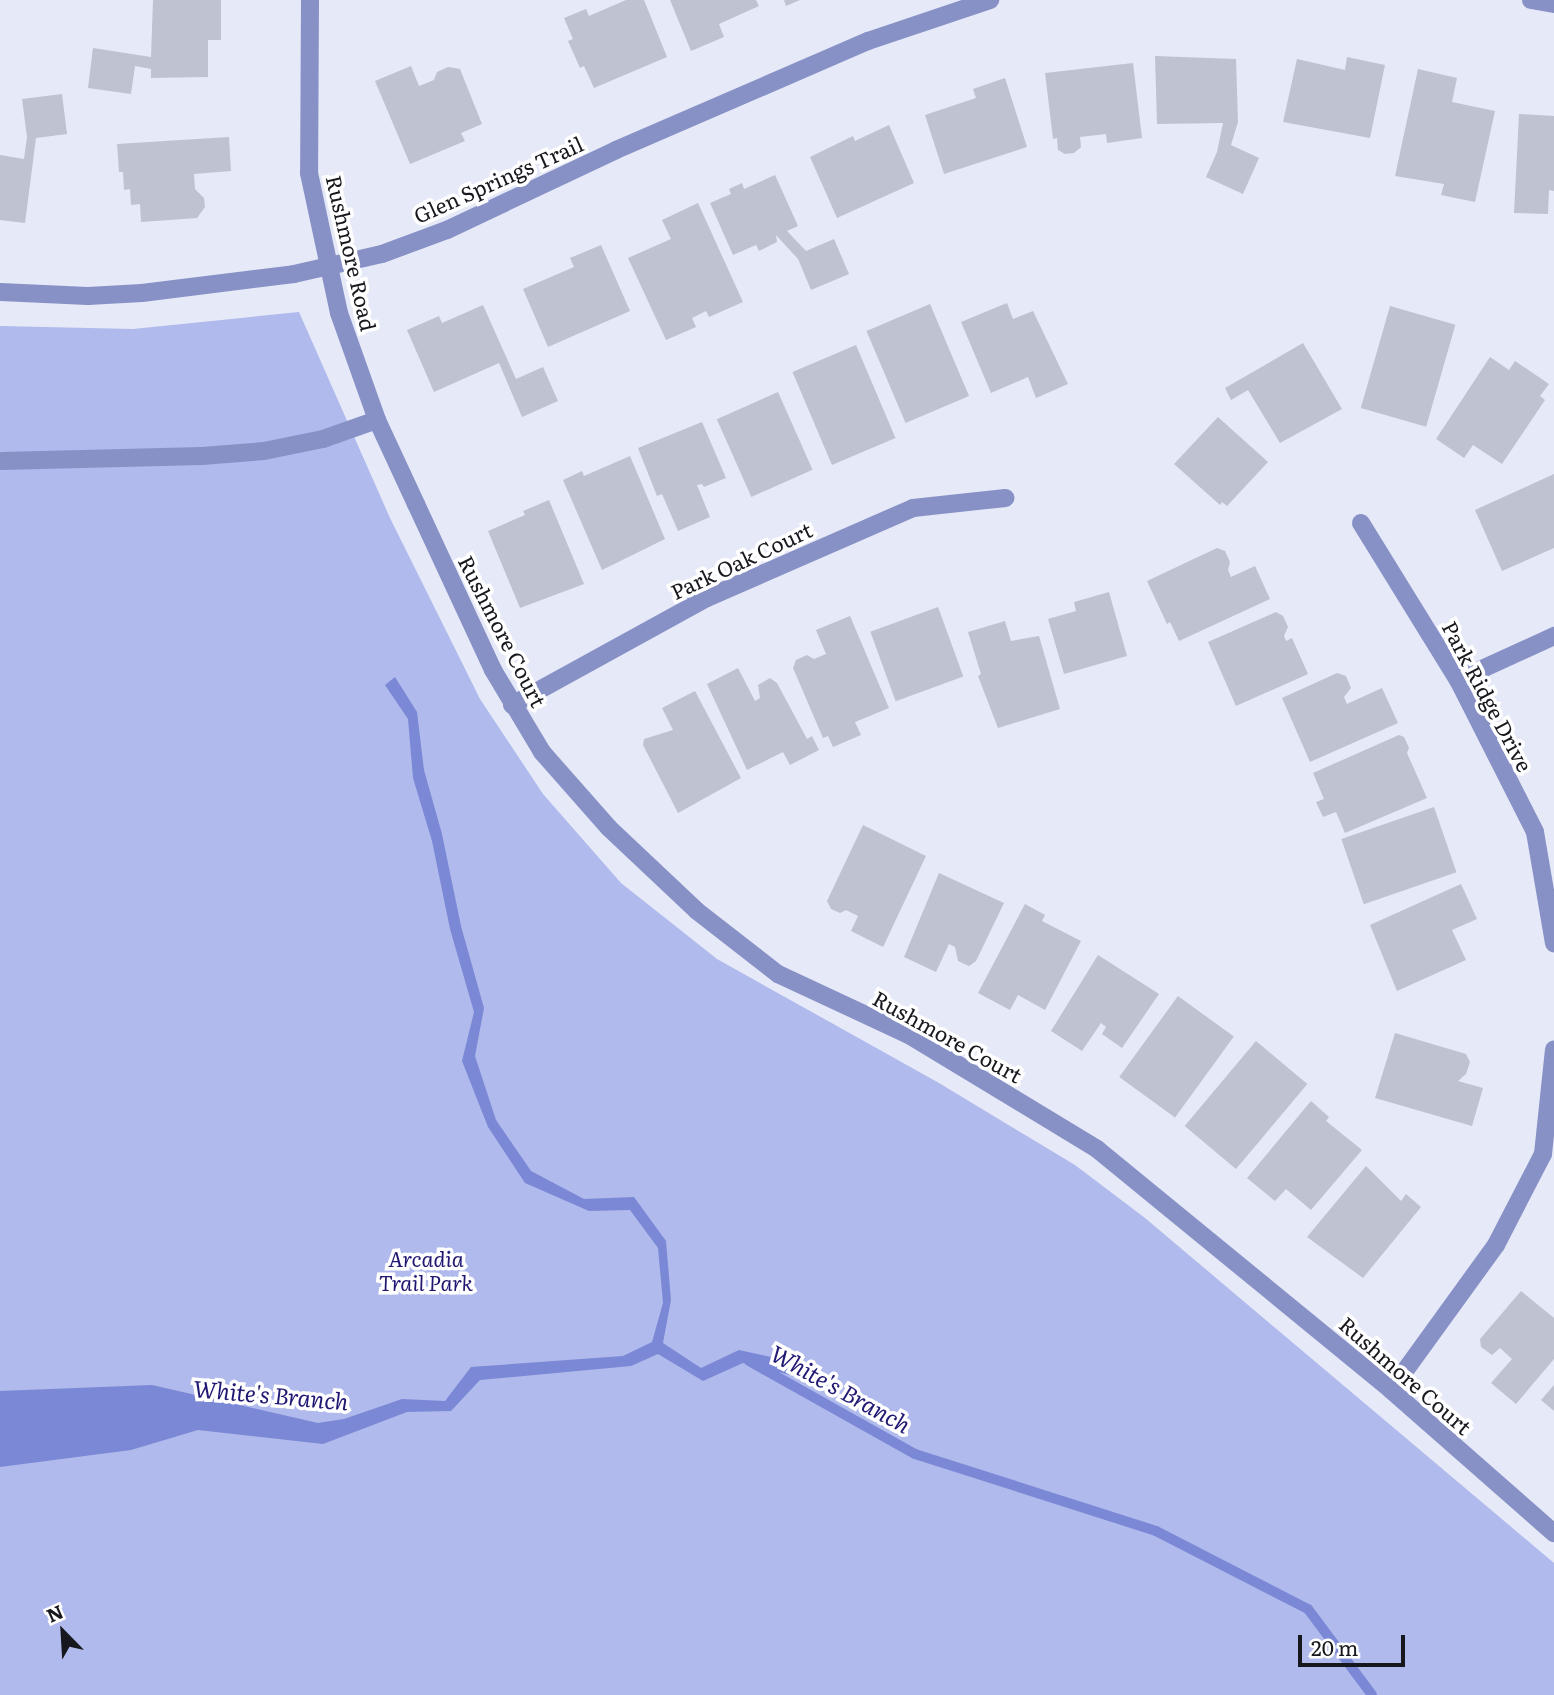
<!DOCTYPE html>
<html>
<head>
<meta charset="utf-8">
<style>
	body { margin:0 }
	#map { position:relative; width:1554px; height:1695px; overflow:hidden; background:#e6e9f8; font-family:Literata,serif }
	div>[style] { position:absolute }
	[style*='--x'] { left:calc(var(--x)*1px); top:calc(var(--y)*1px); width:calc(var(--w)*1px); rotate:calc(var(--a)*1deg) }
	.green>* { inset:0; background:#b0baec }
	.water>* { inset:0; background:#7b88d5 }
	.stream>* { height:10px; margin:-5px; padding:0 5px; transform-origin:5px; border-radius:5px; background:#7b88d5 }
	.building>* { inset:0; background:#bfc2d0; transform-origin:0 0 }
	.minor>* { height:18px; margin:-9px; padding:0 9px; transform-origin:9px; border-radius:9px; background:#8791c6 }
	span { translate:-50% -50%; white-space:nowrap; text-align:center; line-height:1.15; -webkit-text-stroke:7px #fff; paint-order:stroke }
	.street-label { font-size:21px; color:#17181d }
	.park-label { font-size:21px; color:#1f1772; font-style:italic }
	.water-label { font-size:23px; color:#201974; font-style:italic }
	.north { position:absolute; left:28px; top:1597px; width:70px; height:70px; -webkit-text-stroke:5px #fff; paint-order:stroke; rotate:336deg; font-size:19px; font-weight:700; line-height:28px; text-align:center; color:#17181d }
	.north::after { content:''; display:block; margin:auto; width:24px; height:32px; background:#17181d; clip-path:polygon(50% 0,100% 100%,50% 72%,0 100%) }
	.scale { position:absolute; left:1298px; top:1635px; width:107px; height:32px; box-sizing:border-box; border:4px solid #17181d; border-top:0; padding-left:9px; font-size:21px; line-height:24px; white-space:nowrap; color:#17181d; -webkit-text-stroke:5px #fff; paint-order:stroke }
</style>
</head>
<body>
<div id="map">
	<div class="green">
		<i style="clip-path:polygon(299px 312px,390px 518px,480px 699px,543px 794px,621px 883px,717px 959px,939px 1083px,1075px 1165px,1145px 1218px,1554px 1563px,1554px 1695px,0 1695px,0 326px,133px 329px)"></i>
	</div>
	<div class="water">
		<i style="clip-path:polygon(395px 677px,417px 712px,424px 770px,442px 834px,461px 926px,484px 1008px,475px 1056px,496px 1120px,531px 1171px,584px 1199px,634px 1197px,666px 1241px,671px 1300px,663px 1343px,701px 1368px,739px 1350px,794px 1362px,790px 1375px,743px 1363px,703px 1381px,658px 1354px,631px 1366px,480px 1380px,451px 1411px,407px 1412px,323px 1444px,198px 1430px,131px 1450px,0 1467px,0 1391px,152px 1385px,318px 1423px,344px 1419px,402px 1399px,445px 1401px,471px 1367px,623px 1356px,652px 1342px,663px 1303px,658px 1248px,630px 1210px,589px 1211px,525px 1183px,488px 1127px,462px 1061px,474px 1012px,450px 929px,432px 841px,413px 778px,408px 719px,385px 685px)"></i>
	</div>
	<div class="stream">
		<i style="--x:749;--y:1361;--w:190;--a:29.3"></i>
		<i style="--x:915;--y:1454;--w:253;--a:17.7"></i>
		<i style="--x:1156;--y:1531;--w:171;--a:27.2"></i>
		<i style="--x:1308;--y:1609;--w:107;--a:53.3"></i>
	</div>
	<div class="building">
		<i style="clip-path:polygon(153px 0,221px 0,221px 40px,208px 40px,208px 77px,151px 78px,151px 69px,135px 66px,131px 94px,88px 88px,93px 48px,151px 57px)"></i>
		<i style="clip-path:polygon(626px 0,644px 0,667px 57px,594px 88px,584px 66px,580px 68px,568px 41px,573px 39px,564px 18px,586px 9px,589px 16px)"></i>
		<i style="clip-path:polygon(670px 0,756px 0,759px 6px,719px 24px,724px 37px,691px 51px)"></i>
		<i style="clip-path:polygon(784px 0,800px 0,786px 6px)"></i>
		<i style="clip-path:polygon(1155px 56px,1236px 59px,1238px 122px,1231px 145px,1259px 158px,1243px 194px,1206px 177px,1217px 152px,1223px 123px,1157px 124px)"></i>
		<i style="clip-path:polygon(1347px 57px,1385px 65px,1370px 138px,1283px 122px,1297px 59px,1345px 70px)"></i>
		<i style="clip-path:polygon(1133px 63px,1142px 138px,1107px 143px,1106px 134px,1080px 137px,1081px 147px,1074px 153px,1065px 154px,1058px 150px,1057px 138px,1053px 139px,1045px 73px)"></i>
		<i style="clip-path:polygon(411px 66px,419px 86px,434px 80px,437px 72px,448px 67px,460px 69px,482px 124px,461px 133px,465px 141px,410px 164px,375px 81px)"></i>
		<i style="clip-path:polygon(1418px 69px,1457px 78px,1452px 102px,1495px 111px,1475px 202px,1441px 195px,1444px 184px,1395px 176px)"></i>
		<i style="clip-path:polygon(1005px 78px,1027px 147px,944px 174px,925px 115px,976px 98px,973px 89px)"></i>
		<i style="clip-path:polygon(62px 94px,67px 134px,36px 138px,25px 223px,0 220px,0 155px,24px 159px,27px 137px,22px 99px)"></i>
		<i style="clip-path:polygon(1519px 114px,1554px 116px,1554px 191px,1549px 190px,1548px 214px,1514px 213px)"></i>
		<i style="clip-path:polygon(889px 125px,914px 183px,837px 218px,810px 157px,853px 136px,855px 141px)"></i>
		<i style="clip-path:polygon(229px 137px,231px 171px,194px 174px,195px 189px,204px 198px,205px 207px,197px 218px,141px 222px,140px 204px,131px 205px,130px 189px,124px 190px,123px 172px,119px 172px,117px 144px)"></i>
		<i style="clip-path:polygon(775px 175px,798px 226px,787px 231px,806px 251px,834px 239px,849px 274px,811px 290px,798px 259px,776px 235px,777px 242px,759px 251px,756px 245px,733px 255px,710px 203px,731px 194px,729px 189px,742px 183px,744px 189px)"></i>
		<i style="clip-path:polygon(698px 203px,743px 302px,709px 317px,706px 311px,692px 318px,696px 327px,666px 340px,628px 258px,671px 239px,662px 220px)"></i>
		<i style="clip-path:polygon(601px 245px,630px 311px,548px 347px,523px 289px,574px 267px,570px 258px)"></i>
		<i style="clip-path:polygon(1007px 303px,1013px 319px,1033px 311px,1068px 384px,1036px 398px,1028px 377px,991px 393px,961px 322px)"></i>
		<i style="left:930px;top:304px;width:100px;height:69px;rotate:67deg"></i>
		<i style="clip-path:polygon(483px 305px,516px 379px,543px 367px,558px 401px,522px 417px,499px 363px,434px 392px,407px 330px,439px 316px,442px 323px)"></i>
		<i style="left:1390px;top:306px;width:68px;height:106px;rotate:16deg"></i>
		<i style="clip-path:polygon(1303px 343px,1342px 409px,1280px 443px,1248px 390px,1231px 400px,1225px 388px)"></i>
		<i style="left:856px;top:345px;width:101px;height:69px;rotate:67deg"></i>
		<i style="clip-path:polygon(1490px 357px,1509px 370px,1515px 361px,1549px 384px,1540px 396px,1545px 400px,1502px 464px,1473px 445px,1464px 458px,1436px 439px)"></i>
		<i style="left:778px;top:392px;width:85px;height:67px;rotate:66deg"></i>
		<i style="clip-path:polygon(1218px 417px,1268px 462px,1227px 506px,1222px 502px,1220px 505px,1174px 464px)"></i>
		<i style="clip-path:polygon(702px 422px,726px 478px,704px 487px,702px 484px,697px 485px,710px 517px,678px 531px,662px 494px,657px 496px,638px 448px)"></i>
		<i style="clip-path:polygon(630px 456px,665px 539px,602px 570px,563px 480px,582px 471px,584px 476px)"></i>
		<i style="clip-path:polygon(1554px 474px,1554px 548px,1502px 571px,1475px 510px)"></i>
		<i style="clip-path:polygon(549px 500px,584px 584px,520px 608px,488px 531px,525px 515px,523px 511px)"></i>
		<i style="clip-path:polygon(1217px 548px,1225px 551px,1230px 562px,1228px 570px,1231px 577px,1255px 566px,1270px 599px,1179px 641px,1170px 622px,1167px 624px,1147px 581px)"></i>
		<i style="clip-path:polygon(1109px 592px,1127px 656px,1064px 674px,1048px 619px,1076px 611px,1074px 602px)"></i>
		<i style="left:938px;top:607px;width:74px;height:72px;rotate:70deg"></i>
		<i style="clip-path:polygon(1276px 612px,1283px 616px,1288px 627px,1284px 636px,1286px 641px,1292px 638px,1308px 674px,1236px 706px,1208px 642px)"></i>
		<i style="clip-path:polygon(850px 616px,889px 708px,855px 722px,861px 735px,833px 747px,828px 736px,823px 738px,793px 668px,796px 660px,807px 655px,814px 659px,826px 654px,816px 630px)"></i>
		<i style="clip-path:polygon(1005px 621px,1011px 641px,1039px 636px,1060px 709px,998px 728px,978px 676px,981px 674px,968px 632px)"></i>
		<i style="clip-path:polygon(738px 668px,755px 701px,760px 698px,758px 685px,770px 678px,777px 683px,807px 739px,812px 736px,819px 750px,790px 765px,783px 752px,747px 770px,707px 684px)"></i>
		<i style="clip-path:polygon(1337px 673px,1346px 676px,1351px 688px,1344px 697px,1347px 704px,1382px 688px,1398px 723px,1310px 762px,1282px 698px)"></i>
		<i style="clip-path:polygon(695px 691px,741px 778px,678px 813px,643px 745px,644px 739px,673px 730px,662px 708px)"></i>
		<i style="clip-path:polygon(1399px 735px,1404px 737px,1409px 748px,1407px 753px,1427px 798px,1345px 833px,1336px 812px,1323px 817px,1316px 802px,1324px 799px,1313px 773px)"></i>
		<i style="left:1434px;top:807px;width:69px;height:98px;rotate:71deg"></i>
		<i style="clip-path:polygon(863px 825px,926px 856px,883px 947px,851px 931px,858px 916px,846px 910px,840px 913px,831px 909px,827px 901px)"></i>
		<i style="clip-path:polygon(939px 873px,1004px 903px,976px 961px,969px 966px,958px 961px,955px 947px,949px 944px,936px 972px,904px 957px)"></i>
		<i style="clip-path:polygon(1461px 884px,1477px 919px,1452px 930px,1466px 960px,1397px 991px,1370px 925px)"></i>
		<i style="clip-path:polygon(1025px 904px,1045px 915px,1042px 921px,1081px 941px,1045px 1010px,1018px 995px,1010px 1010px,978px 993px)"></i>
		<i style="clip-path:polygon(1098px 955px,1159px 994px,1122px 1048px,1102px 1034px,1106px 1027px,1101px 1023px,1082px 1051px,1051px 1031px)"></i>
		<i style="left:1178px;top:996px;width:69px;height:100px;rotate:36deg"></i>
		<i style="clip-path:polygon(1395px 1033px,1466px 1054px,1470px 1062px,1466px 1074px,1458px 1081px,1483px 1088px,1472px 1126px,1375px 1098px)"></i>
		<i style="left:1256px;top:1041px;width:67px;height:111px;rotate:40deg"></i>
		<i style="clip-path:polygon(1311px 1101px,1329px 1117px,1326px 1121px,1362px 1150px,1311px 1210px,1286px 1189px,1275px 1201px,1247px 1178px)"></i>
		<i style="clip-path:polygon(1366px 1166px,1401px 1201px,1406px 1194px,1421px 1207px,1363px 1278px,1307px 1237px)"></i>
		<i style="clip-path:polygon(1521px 1291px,1554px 1318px,1554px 1359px,1516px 1404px,1491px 1383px,1512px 1359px,1500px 1348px,1492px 1355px,1481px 1347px,1480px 1339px)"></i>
		<i style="clip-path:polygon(1554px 1385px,1554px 1411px,1541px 1400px)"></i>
	</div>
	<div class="minor">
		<i style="--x:310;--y:0;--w:173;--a:90.3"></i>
		<i style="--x:309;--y:173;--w:143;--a:77.9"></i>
		<i style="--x:339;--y:313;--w:114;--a:70.4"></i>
		<i style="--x:377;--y:420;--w:93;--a:65.1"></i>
		<i style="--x:416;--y:504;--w:183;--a:65.1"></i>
		<i style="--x:493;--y:670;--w:96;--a:59.1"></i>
		<i style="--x:542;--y:752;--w:101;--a:48.6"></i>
		<i style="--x:609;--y:828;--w:121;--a:43.3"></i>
		<i style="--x:697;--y:911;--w:103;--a:37.9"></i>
		<i style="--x:778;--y:974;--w:145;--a:25"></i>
		<i style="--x:909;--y:1035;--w:220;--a:31.2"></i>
		<i style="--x:1097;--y:1149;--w:380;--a:39.3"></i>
		<i style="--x:1391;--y:1390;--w:217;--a:41.3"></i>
		<i style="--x:1531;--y:0;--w:23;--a:10"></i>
		<i style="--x:0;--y:292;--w:88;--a:2.6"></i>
		<i style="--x:88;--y:296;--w:54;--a:-3.2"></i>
		<i style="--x:142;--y:293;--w:153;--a:-7.1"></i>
		<i style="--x:294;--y:274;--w:90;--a:-12.8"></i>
		<i style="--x:382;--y:254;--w:69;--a:-20.3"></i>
		<i style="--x:447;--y:230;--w:187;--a:-25.3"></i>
		<i style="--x:616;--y:150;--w:275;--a:-23.4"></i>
		<i style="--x:868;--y:41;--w:129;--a:-18.6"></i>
		<i style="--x:2;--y:461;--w:200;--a:-1.4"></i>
		<i style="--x:202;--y:456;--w:62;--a:-4.6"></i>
		<i style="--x:264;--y:451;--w:60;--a:-11.5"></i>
		<i style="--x:323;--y:439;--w:57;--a:-19.4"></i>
		<i style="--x:1361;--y:523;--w:185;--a:58.3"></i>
		<i style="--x:1458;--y:680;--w:170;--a:63.1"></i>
		<i style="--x:1535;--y:832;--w:113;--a:80.3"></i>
		<i style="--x:1458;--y:680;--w:106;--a:-24.6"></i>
		<i style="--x:512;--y:705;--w:222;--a:-28.8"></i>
		<i style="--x:707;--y:598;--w:225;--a:-23.6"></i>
		<i style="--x:913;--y:508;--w:93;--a:-6.2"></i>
		<i style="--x:1391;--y:1390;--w:179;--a:-54.1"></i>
		<i style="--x:1496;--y:1245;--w:102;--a:-62.7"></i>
		<i style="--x:1543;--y:1154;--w:105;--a:-84"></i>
	</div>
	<div class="street-label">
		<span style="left:498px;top:179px;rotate:-24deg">Glen Springs Trail</span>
		<span style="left:352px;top:253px;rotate:77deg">Rushmore Road</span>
		<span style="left:741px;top:560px;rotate:-25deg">Park Oak Court</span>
		<span style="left:503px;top:631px;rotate:63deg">Rushmore Court</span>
		<span style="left:1488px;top:696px;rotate:62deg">Park Ridge Drive</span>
		<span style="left:948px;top:1036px;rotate:29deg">Rushmore Court</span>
		<span style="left:1406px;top:1375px;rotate:41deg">Rushmore Court</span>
	</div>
	<div class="park-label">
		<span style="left:426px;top:1270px">Arcadia<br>Trail Park</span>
	</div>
	<div class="water-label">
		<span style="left:841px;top:1388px;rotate:29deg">White's Branch</span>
		<span style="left:271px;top:1394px;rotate:5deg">White's Branch</span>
	</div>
	<div class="north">N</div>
	<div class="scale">20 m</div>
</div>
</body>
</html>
